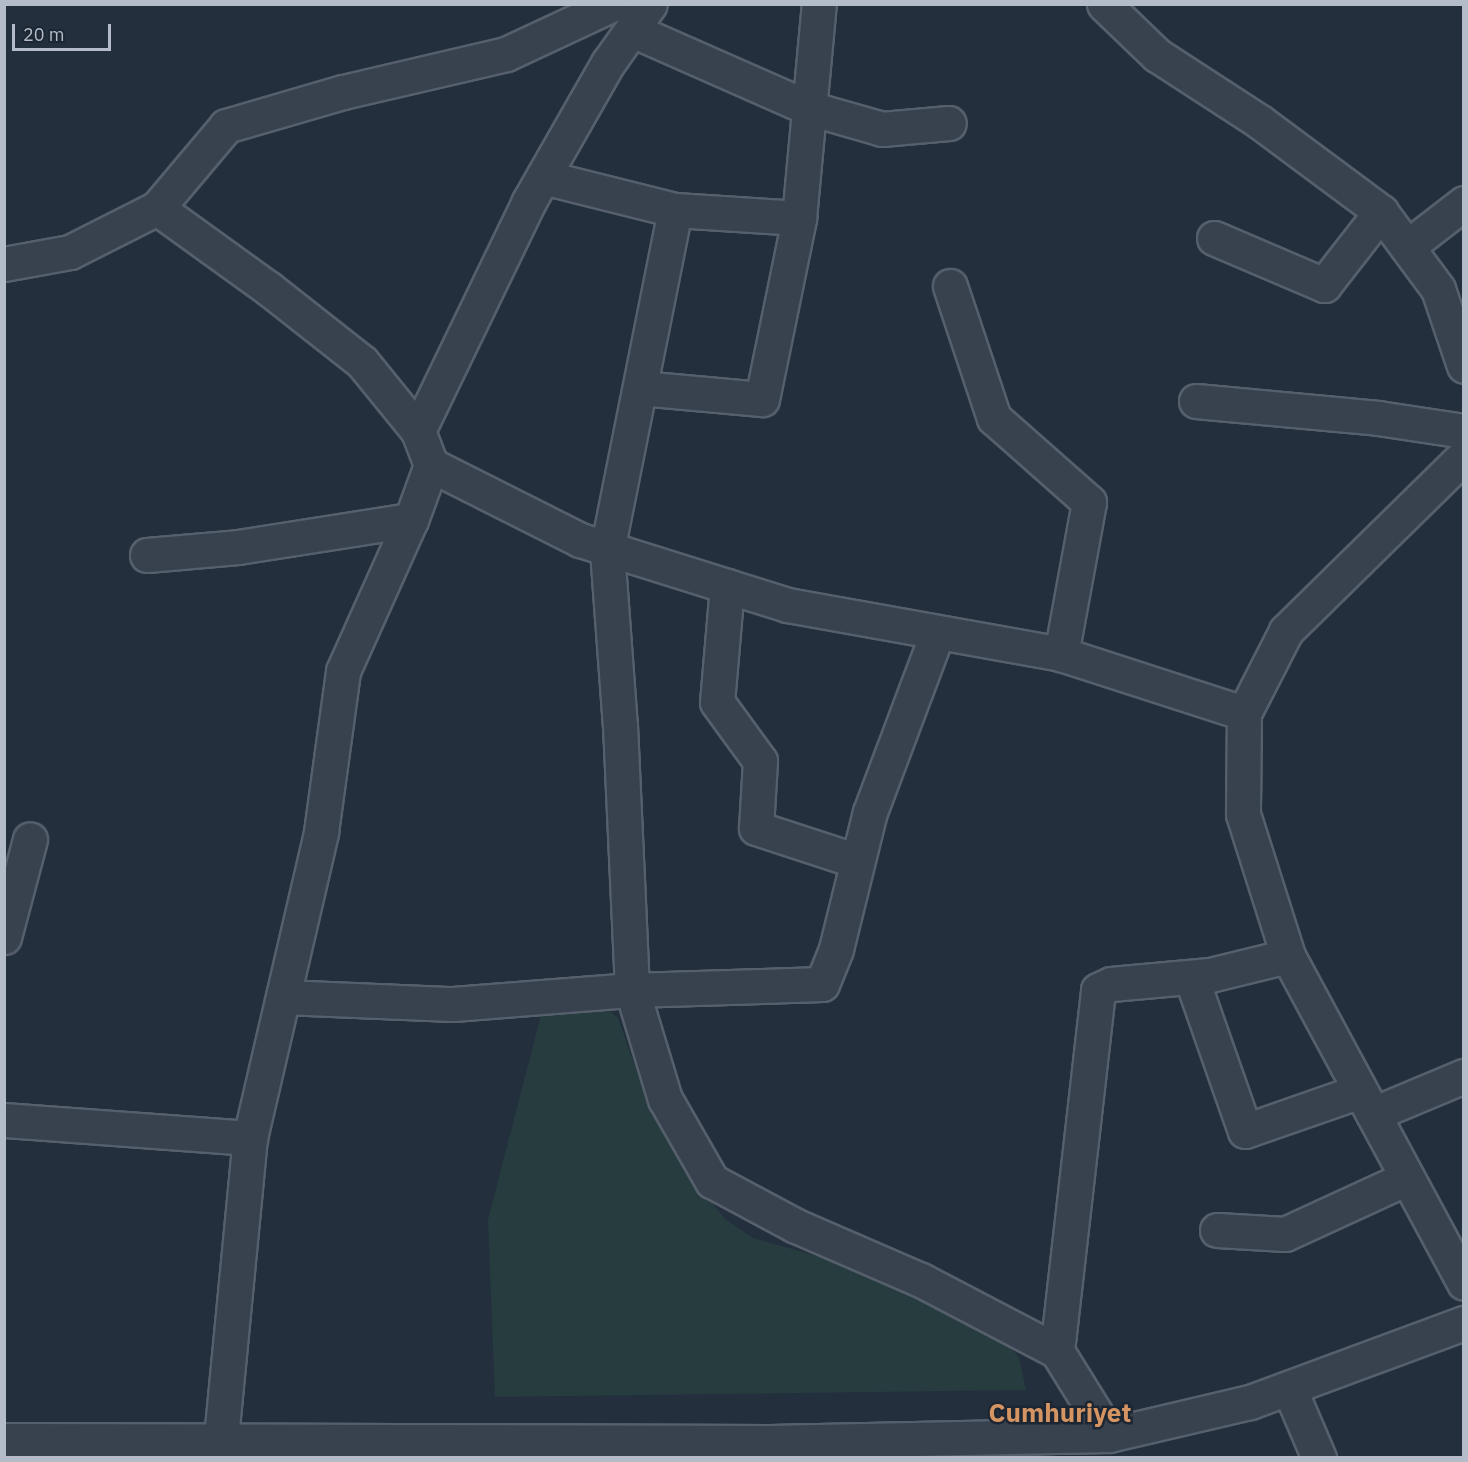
<!DOCTYPE html>
<html>
<head>
<meta charset="utf-8">
<style>
	body { margin:0 }
	#map { position:relative; width:1468px; height:1462px; overflow:hidden; background:#242f3e; font-family:"IBM Plex Sans",sans-serif }
	div>[style] { position:absolute }
	[style*='--x'] { left:calc(var(--x)*1px); top:calc(var(--y)*1px); width:calc(var(--w)*1px); rotate:calc(var(--a)*1deg) }
	.green>* { inset:0; background:#263c3f }
	.roads { filter:drop-shadow(2px 0 #565f6c) drop-shadow(-2px 0 #565f6c) drop-shadow(0 2px #565f6c) drop-shadow(0 -2px #565f6c) }
	.minor>* { height:33px; margin:-16.5px; padding:0 16.5px; transform-origin:16.5px; border-radius:16.5px; background:#38414e }
	span { translate:-50% -50%; white-space:nowrap; text-align:center; line-height:1.15; -webkit-text-stroke:5px #1d2633; paint-order:stroke }
	.district-label { font-size:26px; color:#d59563; font-weight:700 }
	.frame { position:absolute; inset:0; border:6px solid #b4bcc9; pointer-events:none }
	.scale { position:absolute; left:12px; top:24px; width:99px; height:27px; box-sizing:border-box; border:3px solid #b4bcc9; border-top:0; padding-left:8px; font-size:18px; line-height:21px; white-space:nowrap; color:#b4bcc9; -webkit-text-stroke:4px #1d2633; paint-order:stroke }
</style>
</head>
<body>
<div id="map">
	<div class="green">
		<i style="clip-path:polygon(606px 1008px,618px 1018px,646px 1097px,681px 1163px,725px 1219px,753px 1238px,817px 1256px,954px 1312px,1002px 1338px,1019px 1357px,1026px 1390px,495px 1397px,488px 1220px,542px 1011px)"></i>
	</div>
	<div class="roads">
		<div class="minor">
			<i style="--x:1104;--y:4;--w:74;--a:43.9"></i>
			<i style="--x:1157;--y:55;--w:123;--a:33"></i>
			<i style="--x:1260;--y:122;--w:151;--a:36.6"></i>
			<i style="--x:1381;--y:212;--w:96;--a:53.5"></i>
			<i style="--x:1438;--y:289;--w:81;--a:71.3"></i>
			<i style="--x:632;--y:30;--w:193;--a:23.8"></i>
			<i style="--x:809;--y:108;--w:76;--a:16"></i>
			<i style="--x:882;--y:129;--w:67;--a:-5.1"></i>
			<i style="--x:543;--y:177;--w:136;--a:14"></i>
			<i style="--x:675;--y:210;--w:124;--a:3.7"></i>
			<i style="--x:157;--y:208;--w:137;--a:35.8"></i>
			<i style="--x:268;--y:288;--w:120;--a:38.2"></i>
			<i style="--x:362;--y:362;--w:89;--a:50.9"></i>
			<i style="--x:418;--y:431;--w:36;--a:69"></i>
			<i style="--x:431;--y:465;--w:167;--a:26.7"></i>
			<i style="--x:580;--y:540;--w:217;--a:17.4"></i>
			<i style="--x:787;--y:605;--w:278;--a:10.1"></i>
			<i style="--x:1061;--y:654;--w:192;--a:17.9"></i>
			<i style="--x:675;--y:210;--w:347;--a:101.3"></i>
			<i style="--x:607;--y:550;--w:175;--a:85.8"></i>
			<i style="--x:620;--y:725;--w:265;--a:87.4"></i>
			<i style="--x:632;--y:990;--w:114;--a:73.2"></i>
			<i style="--x:665;--y:1099;--w:95;--a:60.2"></i>
			<i style="--x:712;--y:1181;--w:95;--a:28.2"></i>
			<i style="--x:796;--y:1226;--w:136;--a:23.4"></i>
			<i style="--x:921;--y:1280;--w:153;--a:27.6"></i>
			<i style="--x:1214;--y:238;--w:120;--a:23.1"></i>
			<i style="--x:1324;--y:285;--w:93;--a:-52"></i>
			<i style="--x:1407;--y:247;--w:72;--a:-37.7"></i>
			<i style="--x:4;--y:264;--w:67;--a:-10.3"></i>
			<i style="--x:70;--y:252;--w:97;--a:-26.8"></i>
			<i style="--x:157;--y:208;--w:107;--a:-49.9"></i>
			<i style="--x:226;--y:126;--w:122;--a:-16.2"></i>
			<i style="--x:343;--y:92;--w:167;--a:-13.1"></i>
			<i style="--x:506;--y:54;--w:118;--a:-25"></i>
			<i style="--x:950;--y:286;--w:139;--a:71.6"></i>
			<i style="--x:994;--y:418;--w:127;--a:41.5"></i>
			<i style="--x:1089;--y:502;--w:155;--a:100.4"></i>
			<i style="--x:640;--y:388;--w:122;--a:5.2"></i>
			<i style="--x:762;--y:399;--w:185;--a:-78.4"></i>
			<i style="--x:799;--y:218;--w:215;--a:-84.7"></i>
			<i style="--x:1196;--y:401;--w:183;--a:5.3"></i>
			<i style="--x:1378;--y:418;--w:87;--a:8.6"></i>
			<i style="--x:418;--y:431;--w:253;--a:-64.2"></i>
			<i style="--x:528;--y:203;--w:161;--a:-60.3"></i>
			<i style="--x:608;--y:63;--w:72;--a:-54.6"></i>
			<i style="--x:1464;--y:456;--w:250;--a:135.5"></i>
			<i style="--x:1286;--y:631;--w:92;--a:117.1"></i>
			<i style="--x:1244;--y:713;--w:101;--a:90.6"></i>
			<i style="--x:1243;--y:814;--w:149;--a:72.4"></i>
			<i style="--x:1288;--y:956;--w:371;--a:61.7"></i>
			<i style="--x:147;--y:555;--w:91;--a:-5"></i>
			<i style="--x:238;--y:547;--w:175;--a:-8.9"></i>
			<i style="--x:727;--y:586;--w:116;--a:94.9"></i>
			<i style="--x:717;--y:702;--w:73;--a:53.9"></i>
			<i style="--x:760;--y:761;--w:67;--a:93.4"></i>
			<i style="--x:756;--y:828;--w:106;--a:18.1"></i>
			<i style="--x:4;--y:937;--w:101;--a:-75.1"></i>
			<i style="--x:1191;--y:977;--w:163;--a:70.7"></i>
			<i style="--x:1245;--y:1131;--w:122;--a:-19.2"></i>
			<i style="--x:283;--y:997;--w:170;--a:2.4"></i>
			<i style="--x:453;--y:1004;--w:180;--a:-4.5"></i>
			<i style="--x:632;--y:990;--w:190;--a:-1.8"></i>
			<i style="--x:822;--y:984;--w:38;--a:-68"></i>
			<i style="--x:836;--y:949;--w:141;--a:-76.1"></i>
			<i style="--x:870;--y:812;--w:190;--a:-69.4"></i>
			<i style="--x:1373;--y:1114;--w:99;--a:-22.7"></i>
			<i style="--x:4;--y:1120;--w:247;--a:4.2"></i>
			<i style="--x:1217;--y:1230;--w:68;--a:3.4"></i>
			<i style="--x:1285;--y:1234;--w:134;--a:-24.7"></i>
			<i style="--x:1289;--y:1388;--w:76;--a:66.8"></i>
			<i style="--x:1109;--y:1435;--w:99;--a:-121.8"></i>
			<i style="--x:1057;--y:1351;--w:363;--a:-83.5"></i>
			<i style="--x:1098;--y:990;--w:14;--a:-25"></i>
			<i style="--x:1111;--y:984;--w:99;--a:-5.2"></i>
			<i style="--x:1210;--y:975;--w:80;--a:-13.7"></i>
			<i style="--x:4;--y:1440;--w:766;--a:0.15"></i>
			<i style="--x:770;--y:1442;--w:339;--a:-1.2"></i>
			<i style="--x:1109;--y:1435;--w:145;--a:-13.2"></i>
			<i style="--x:1250;--y:1402;--w:228;--a:-20.3"></i>
			<i style="--x:223;--y:1458;--w:20;--a:-96"></i>
			<i style="--x:221;--y:1438;--w:301;--a:-84.5"></i>
			<i style="--x:250;--y:1138;--w:314;--a:-76.9"></i>
			<i style="--x:321;--y:832;--w:162;--a:-82.2"></i>
			<i style="--x:343;--y:671;--w:166;--a:-65.8"></i>
			<i style="--x:411;--y:520;--w:59;--a:-70"></i>
		</div>
	</div>
	<div class="district-label">
		<span style="left:1060px;top:1413px">Cumhuriyet</span>
	</div>
	<div class="frame"></div>
	<div class="scale">20 m</div>
</div>
</body>
</html>
